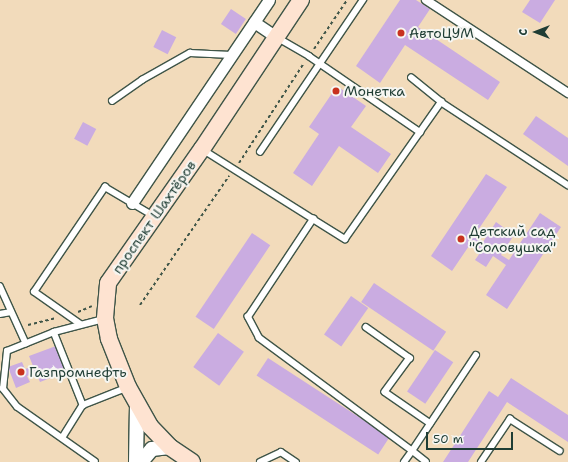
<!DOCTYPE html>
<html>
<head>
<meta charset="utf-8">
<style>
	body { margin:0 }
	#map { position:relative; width:568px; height:462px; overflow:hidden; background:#f2dbbb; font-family:"Shantell Sans",sans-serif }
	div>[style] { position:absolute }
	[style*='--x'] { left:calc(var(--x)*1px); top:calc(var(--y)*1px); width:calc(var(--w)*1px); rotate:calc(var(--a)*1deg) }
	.building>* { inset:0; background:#caace1; transform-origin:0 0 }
	.path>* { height:2px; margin-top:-1px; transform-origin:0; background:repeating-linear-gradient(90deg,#3f5548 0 3px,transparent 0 6px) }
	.roads { filter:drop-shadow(1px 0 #3f5548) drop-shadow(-1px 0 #3f5548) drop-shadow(0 1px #3f5548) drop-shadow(0 -1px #3f5548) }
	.service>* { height:5.5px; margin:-2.75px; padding:0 2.75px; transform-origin:2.75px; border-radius:2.75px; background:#fff }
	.pedestrian>* { height:8px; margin:-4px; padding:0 4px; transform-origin:4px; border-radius:4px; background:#fff }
	.minor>* { height:11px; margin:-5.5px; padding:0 5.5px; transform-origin:5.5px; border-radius:5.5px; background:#fff }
	.tertiary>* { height:14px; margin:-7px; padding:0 7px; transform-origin:7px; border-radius:7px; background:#fff }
	.secondary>* { height:16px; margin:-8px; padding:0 8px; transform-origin:8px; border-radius:8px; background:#fee3d1 }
	.dots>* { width:11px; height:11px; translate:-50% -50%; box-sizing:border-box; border:2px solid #f6f6f2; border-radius:50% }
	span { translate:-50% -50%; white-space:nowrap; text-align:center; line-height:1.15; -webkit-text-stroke:4px #f6f6f2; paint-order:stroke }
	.poi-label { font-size:14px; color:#1f3d34 }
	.left { translate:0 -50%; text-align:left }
	.street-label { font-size:14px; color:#1f3d34 }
	.north { position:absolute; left:516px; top:12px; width:40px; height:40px; -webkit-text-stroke:3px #f6f6f2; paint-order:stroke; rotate:270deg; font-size:11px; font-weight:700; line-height:16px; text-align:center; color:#1f3d34 }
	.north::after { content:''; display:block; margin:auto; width:14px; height:18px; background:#1f3d34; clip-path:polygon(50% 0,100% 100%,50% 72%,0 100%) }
	.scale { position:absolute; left:426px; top:432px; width:87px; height:18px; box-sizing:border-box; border:2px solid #1f3d34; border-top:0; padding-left:5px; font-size:12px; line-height:14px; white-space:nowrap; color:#1f3d34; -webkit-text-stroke:3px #f6f6f2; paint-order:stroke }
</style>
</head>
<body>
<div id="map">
	<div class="building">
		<i style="clip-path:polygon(400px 0,416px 0,430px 9px,418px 27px,500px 82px,488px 100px,405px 45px,380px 83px,356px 66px)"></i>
		<i style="clip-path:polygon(530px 0,555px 0,540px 23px,522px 12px)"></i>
		<i style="left:231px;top:9px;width:18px;height:18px;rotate:34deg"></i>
		<i style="left:162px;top:30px;width:16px;height:19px;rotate:27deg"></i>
		<i style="clip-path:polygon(337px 86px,366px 106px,351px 127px,391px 154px,378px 173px,339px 146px,312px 186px,293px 173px,319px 134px,309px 127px)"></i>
		<i style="clip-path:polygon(536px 116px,568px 138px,568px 166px,523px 134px)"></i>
		<i style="left:83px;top:122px;width:15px;height:19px;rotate:28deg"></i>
		<i style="clip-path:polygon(486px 174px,507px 187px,474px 236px,483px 242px,496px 222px,514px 235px,501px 255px,509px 260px,540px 213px,561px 227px,507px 309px,486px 295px,506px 265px,493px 256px,486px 267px,475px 260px,482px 250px,471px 243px,452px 271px,431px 256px)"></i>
		<i style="left:252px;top:233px;width:22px;height:101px;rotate:34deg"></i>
		<i style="left:374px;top:283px;width:87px;height:23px;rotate:34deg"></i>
		<i style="left:351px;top:296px;width:21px;height:47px;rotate:35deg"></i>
		<i style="left:218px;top:333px;width:32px;height:42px;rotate:36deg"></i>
		<i style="clip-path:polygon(56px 346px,66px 372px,40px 382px,36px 373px,27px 376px,30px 382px,16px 388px,8px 367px,22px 362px,25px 369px,33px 366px,29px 356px)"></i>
		<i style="left:435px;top:350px;width:22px;height:50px;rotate:34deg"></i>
		<i style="left:268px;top:358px;width:145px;height:21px;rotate:33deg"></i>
		<i style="clip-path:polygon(511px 378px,568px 415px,568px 442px,507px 402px,468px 462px,443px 462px,489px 391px,498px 397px)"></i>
	</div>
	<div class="path">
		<i style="--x:314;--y:49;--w:59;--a:-56"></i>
		<i style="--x:239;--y:163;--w:119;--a:-57"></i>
		<i style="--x:140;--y:305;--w:157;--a:-55.4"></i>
		<i style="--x:78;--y:312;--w:15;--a:-23"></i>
		<i style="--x:28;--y:325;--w:29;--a:-14"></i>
	</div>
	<div class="roads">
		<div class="service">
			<i style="--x:278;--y:38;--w:36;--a:30"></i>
			<i style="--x:309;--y:56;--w:135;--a:34.4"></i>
			<i style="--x:112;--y:101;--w:37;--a:-35"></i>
			<i style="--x:142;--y:80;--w:55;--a:-29.4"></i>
			<i style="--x:190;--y:53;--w:41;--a:2.8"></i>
			<i style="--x:441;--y:102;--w:152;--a:33.2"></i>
			<i style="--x:202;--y:149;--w:131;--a:32.2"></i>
			<i style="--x:260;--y:152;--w:184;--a:-55.9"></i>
			<i style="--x:0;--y:286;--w:63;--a:65.5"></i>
			<i style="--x:0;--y:314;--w:11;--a:-10"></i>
			<i style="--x:81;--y:325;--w:57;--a:-144.9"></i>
			<i style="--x:34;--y:292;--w:127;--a:-55.9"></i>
			<i style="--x:105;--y:187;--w:57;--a:30.6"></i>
			<i style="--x:366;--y:327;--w:54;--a:35.2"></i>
			<i style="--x:410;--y:358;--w:42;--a:126.3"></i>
			<i style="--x:385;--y:392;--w:55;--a:34.6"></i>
			<i style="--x:54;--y:332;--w:79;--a:68.3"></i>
			<i style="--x:62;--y:438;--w:39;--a:-58"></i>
			<i style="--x:83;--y:405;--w:46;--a:-21.6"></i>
			<i style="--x:95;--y:462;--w:95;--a:-144.8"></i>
			<i style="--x:17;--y:407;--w:23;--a:-128"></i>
			<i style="--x:3;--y:389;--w:38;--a:-84"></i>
			<i style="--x:7;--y:351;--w:51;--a:-22"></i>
			<i style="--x:54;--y:332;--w:52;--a:-14.6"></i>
			<i style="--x:260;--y:462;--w:23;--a:-25"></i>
			<i style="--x:281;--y:452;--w:18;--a:34"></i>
			<i style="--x:404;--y:462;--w:14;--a:-54"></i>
			<i style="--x:412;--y:451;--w:190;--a:-143.6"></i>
			<i style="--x:259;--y:338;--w:24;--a:-118"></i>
			<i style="--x:248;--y:317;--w:118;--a:-56.4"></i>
			<i style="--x:313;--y:219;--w:38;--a:32"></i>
			<i style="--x:345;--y:239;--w:131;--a:-55"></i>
			<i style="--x:420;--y:132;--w:37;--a:-55"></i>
			<i style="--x:441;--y:102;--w:38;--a:-141"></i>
			<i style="--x:426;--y:462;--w:18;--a:-142"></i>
			<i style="--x:412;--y:451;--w:115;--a:-56.3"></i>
			<i style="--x:481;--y:462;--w:52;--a:-56"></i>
			<i style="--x:510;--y:419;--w:59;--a:32.6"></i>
		</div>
		<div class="pedestrian">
			<i style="--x:426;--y:0;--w:170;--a:33.2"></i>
		</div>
		<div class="minor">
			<i style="--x:254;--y:22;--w:27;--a:34"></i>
			<i style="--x:132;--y:203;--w:245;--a:-56"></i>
		</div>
		<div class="tertiary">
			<i style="--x:136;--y:462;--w:58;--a:-89"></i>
			<i style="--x:141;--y:462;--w:17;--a:-50"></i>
			<i style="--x:152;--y:449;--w:18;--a:-6"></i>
		</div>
		<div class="secondary">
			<i style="--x:192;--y:462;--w:27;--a:-146"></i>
			<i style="--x:170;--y:447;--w:29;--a:-134"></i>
			<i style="--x:150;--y:426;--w:45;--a:-119.4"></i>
			<i style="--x:128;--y:387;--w:52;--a:-111.6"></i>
			<i style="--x:109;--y:339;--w:21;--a:-101"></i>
			<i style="--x:105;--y:318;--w:35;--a:-85"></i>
			<i style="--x:108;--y:283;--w:164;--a:-55"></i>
			<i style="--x:202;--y:149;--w:179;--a:-56.4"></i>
		</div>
	</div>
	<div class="dots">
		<i style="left:401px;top:33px;background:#c8321e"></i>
		<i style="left:336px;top:91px;background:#c8321e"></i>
		<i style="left:461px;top:239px;background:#c8321e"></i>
		<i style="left:21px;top:372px;background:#c8321e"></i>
	</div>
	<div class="poi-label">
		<span class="left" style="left:409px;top:33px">АвтоЦУМ</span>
		<span class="left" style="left:344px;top:91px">Монетка</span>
		<span class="left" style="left:469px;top:239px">Детский сад<br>"Соловушка"</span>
		<span class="left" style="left:29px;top:372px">Газпромнефть</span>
	</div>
	<div class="street-label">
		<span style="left:154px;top:217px;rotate:-55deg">проспект Шахтёров</span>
	</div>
	<div class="north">С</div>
	<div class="scale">50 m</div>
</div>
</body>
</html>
